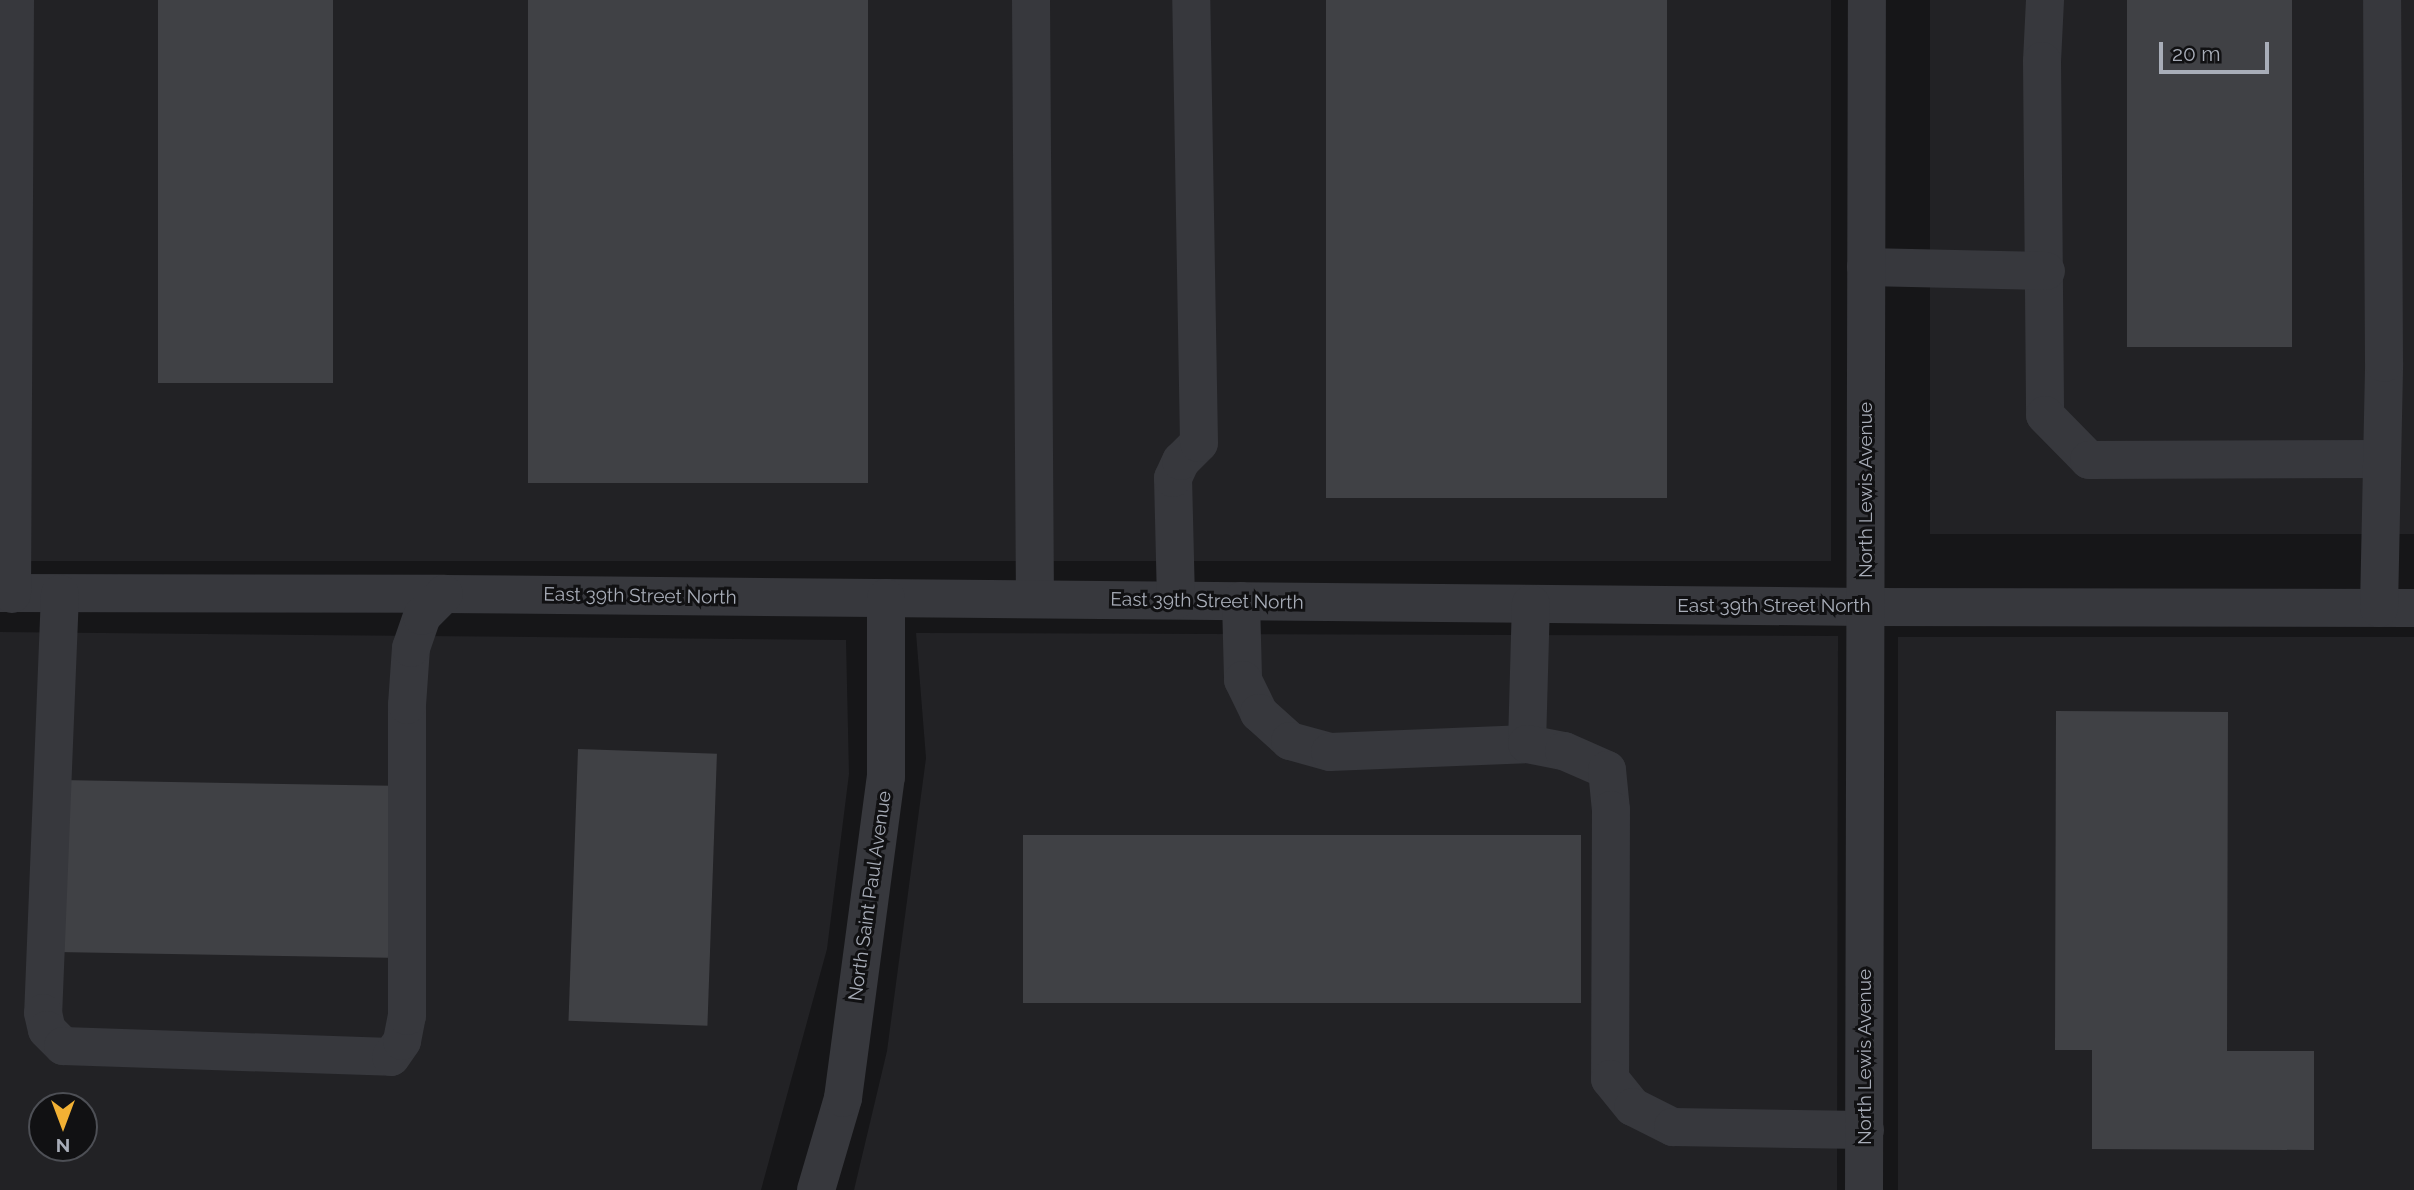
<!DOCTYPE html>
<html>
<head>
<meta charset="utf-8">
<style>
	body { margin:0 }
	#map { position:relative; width:2414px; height:1190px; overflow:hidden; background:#161618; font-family:Raleway,sans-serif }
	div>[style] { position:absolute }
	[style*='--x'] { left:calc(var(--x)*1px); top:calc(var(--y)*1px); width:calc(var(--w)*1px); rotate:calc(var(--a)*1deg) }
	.built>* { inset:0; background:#222225; transform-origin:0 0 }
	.building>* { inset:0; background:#404145; transform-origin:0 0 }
	.minor>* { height:38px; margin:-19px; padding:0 19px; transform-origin:19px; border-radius:19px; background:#37383d }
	span { translate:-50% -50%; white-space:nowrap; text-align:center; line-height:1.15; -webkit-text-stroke:6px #111113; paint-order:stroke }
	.street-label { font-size:19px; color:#a8adb8 }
	.north { position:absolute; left:28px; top:1092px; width:70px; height:70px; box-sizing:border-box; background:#111113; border:2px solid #4d4f55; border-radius:50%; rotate:180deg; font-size:19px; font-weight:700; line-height:28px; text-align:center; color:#a8adb8 }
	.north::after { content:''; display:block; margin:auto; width:24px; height:32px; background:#f2b134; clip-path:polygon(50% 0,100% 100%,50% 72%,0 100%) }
	.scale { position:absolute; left:2159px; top:42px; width:110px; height:32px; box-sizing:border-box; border:4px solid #a8adb8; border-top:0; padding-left:9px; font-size:21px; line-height:24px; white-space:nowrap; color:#a8adb8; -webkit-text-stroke:5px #111113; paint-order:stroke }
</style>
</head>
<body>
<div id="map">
	<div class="built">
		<i style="left:0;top:0;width:1831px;height:561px"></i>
		<i style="left:1930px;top:0;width:484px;height:534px"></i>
		<i style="clip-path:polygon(evenodd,0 632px,846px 640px,849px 774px,827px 949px,761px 1190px,0 1190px,0 632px,42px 1106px,84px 1106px,84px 1148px,42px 1148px,42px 1106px)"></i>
		<i style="clip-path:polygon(916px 633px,1838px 636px,1837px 1190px,854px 1190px,887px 1051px,926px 758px)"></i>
		<i style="left:2414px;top:637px;width:553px;height:516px;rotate:90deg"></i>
	</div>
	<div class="building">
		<i style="left:158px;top:0;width:175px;height:383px"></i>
		<i style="left:528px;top:0;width:340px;height:483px"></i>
		<i style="left:1326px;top:0;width:341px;height:498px"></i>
		<i style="left:2127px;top:0;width:165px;height:347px"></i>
		<i style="clip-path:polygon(2056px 711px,2228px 712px,2227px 1051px,2314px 1051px,2314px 1150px,2092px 1149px,2092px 1050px,2055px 1050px)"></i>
		<i style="left:578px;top:749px;width:139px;height:272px;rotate:2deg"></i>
		<i style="left:60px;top:780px;width:331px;height:172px;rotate:1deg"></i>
		<i style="left:1023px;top:835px;width:558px;height:168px"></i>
	</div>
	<div class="minor">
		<i style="--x:1031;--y:0;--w:599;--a:89.62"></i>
		<i style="--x:2045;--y:0;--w:61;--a:92.8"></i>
		<i style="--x:2042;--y:61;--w:354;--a:89.5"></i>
		<i style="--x:2045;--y:415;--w:63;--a:45.6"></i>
		<i style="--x:2089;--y:460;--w:293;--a:-0.2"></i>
		<i style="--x:1866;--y:267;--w:180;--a:1.3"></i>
		<i style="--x:0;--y:593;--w:444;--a:0.1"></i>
		<i style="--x:444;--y:594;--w:1421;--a:0.52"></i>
		<i style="--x:1865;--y:607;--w:549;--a:0.1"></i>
		<i style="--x:12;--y:594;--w:594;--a:-89.71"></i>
		<i style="--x:60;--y:594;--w:419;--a:92.3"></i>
		<i style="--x:43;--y:1013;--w:17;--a:77"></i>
		<i style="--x:47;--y:1030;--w:23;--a:45"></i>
		<i style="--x:63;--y:1046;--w:328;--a:1.9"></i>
		<i style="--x:391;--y:1057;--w:19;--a:-55"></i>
		<i style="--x:402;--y:1041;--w:25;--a:-79"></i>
		<i style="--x:407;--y:1016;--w:311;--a:-90"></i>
		<i style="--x:407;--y:705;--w:57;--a:-86"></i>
		<i style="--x:411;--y:648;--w:34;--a:-71"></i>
		<i style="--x:422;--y:616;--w:31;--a:-45"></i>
		<i style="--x:1176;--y:600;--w:122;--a:-91.4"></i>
		<i style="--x:1173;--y:478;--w:19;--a:-65"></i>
		<i style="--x:1181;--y:461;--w:25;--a:-45"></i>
		<i style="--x:1199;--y:443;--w:443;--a:-91"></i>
		<i style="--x:1241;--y:601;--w:79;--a:88.5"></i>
		<i style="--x:1243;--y:680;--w:37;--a:64"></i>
		<i style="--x:1259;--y:713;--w:42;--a:42.1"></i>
		<i style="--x:1290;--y:741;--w:41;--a:15.4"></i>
		<i style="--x:1330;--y:752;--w:197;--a:-2.3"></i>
		<i style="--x:1527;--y:744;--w:140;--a:-88.4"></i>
		<i style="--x:2379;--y:608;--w:245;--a:-88.8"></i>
		<i style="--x:2384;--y:363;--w:363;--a:-90.3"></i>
		<i style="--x:1527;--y:744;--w:38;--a:11"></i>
		<i style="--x:1564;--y:751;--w:47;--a:23.8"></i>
		<i style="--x:1607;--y:770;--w:40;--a:84.3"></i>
		<i style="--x:1611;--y:810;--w:269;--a:90.2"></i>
		<i style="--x:1610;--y:1079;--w:36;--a:51"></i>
		<i style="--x:1633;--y:1107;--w:45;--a:26.6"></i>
		<i style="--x:1673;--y:1127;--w:192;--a:0.9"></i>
		<i style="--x:816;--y:1190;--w:96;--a:-73.6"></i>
		<i style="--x:843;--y:1098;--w:324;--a:-82.4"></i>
		<i style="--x:886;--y:777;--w:179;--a:-90"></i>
		<i style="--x:1864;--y:1190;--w:1190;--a:-89.86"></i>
	</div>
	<div class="street-label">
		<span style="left:1866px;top:490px;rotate:-90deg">North Lewis Avenue</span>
		<span style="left:640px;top:596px;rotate:1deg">East 39th Street North</span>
		<span style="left:1207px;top:601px;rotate:1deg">East 39th Street North</span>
		<span style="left:1774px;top:606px">East 39th Street North</span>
		<span style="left:870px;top:896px;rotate:-82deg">North Saint Paul Avenue</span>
		<span style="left:1865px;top:1057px;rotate:-90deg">North Lewis Avenue</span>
	</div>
	<div class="north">N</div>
	<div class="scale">20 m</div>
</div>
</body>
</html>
